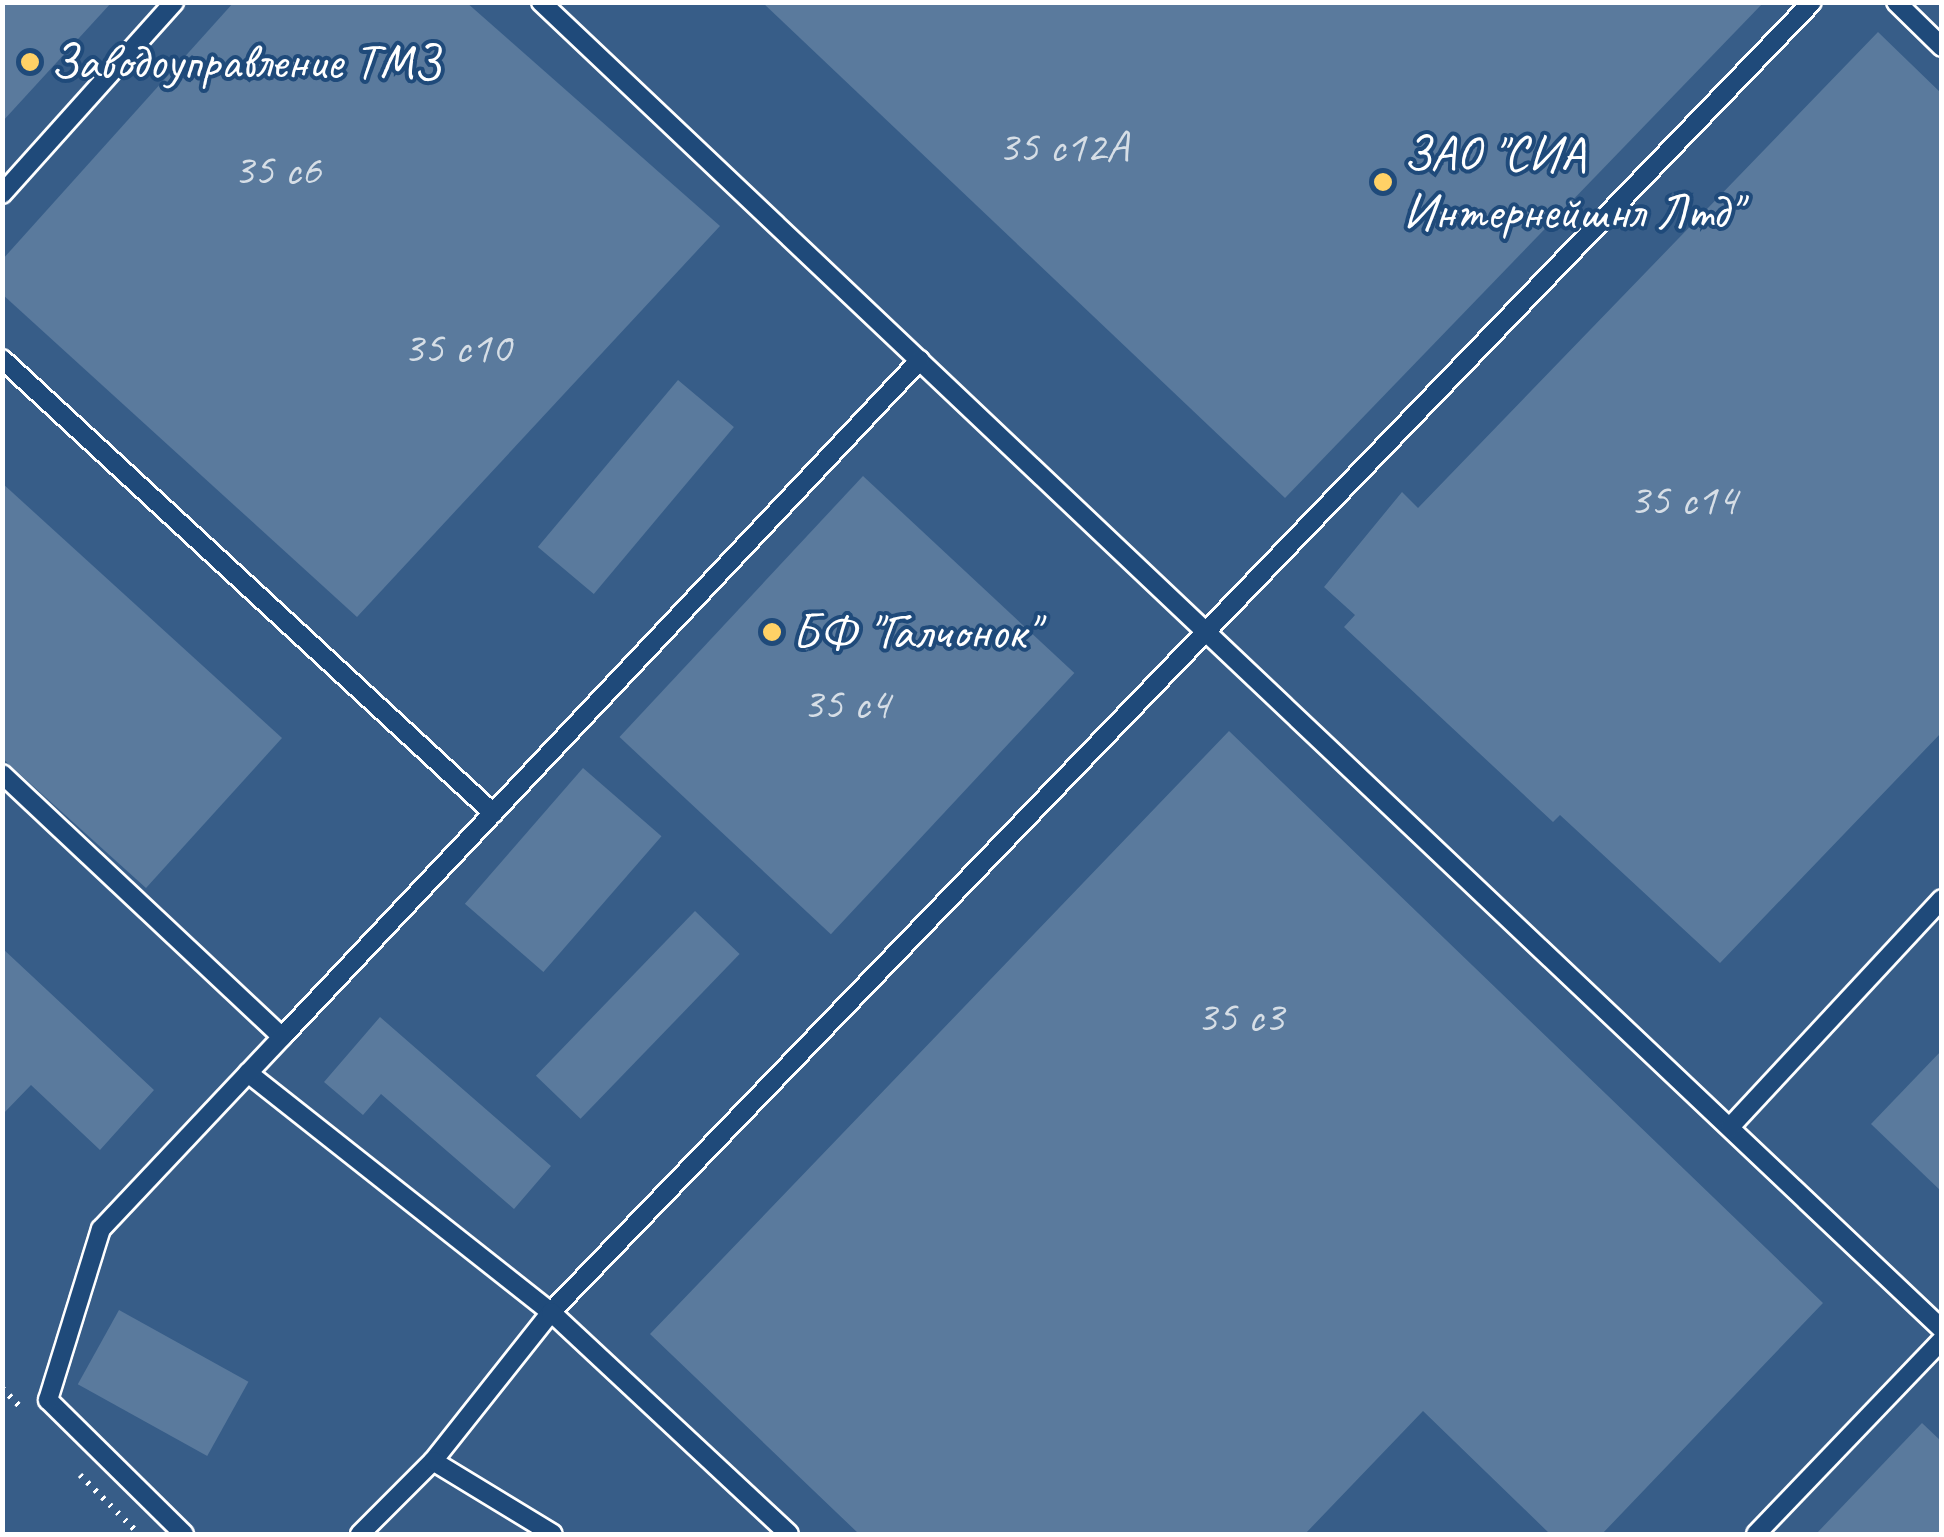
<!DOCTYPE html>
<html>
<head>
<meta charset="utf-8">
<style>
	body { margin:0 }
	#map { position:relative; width:1944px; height:1537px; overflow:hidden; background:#28517f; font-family:Caveat,sans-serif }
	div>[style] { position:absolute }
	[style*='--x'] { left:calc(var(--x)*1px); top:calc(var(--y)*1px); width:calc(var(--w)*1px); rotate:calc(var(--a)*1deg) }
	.built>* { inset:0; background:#375d88; transform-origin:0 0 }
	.building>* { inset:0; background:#5a7a9d; transform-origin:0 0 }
	.path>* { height:6px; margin-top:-3px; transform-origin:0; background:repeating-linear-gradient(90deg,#fff 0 2.5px,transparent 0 10.5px) }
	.roads { filter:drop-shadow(2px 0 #fff) drop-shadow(-2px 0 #fff) drop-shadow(0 2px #fff) drop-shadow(0 -2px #fff) }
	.service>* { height:18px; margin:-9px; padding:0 9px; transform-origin:9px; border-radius:9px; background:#1f4a7a }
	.dots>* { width:28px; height:28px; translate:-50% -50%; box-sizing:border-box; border:5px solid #1f4a7a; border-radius:50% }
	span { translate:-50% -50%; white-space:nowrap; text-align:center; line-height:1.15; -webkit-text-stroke:8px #1f4a7a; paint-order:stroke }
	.number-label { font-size:45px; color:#d6dee6 }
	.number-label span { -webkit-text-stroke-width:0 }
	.poi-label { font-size:50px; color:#fff }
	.left { translate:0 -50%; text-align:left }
	.frame { position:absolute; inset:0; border:5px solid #fff; pointer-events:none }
</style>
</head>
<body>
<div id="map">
	<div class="built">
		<i style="left:3px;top:3px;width:1938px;height:1531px"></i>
	</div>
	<div class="building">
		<i style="clip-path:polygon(2px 2px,112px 2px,2px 122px)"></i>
		<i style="clip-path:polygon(234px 2px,466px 2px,720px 226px,357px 617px,2px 294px,2px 260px)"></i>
		<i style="clip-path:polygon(762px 2px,1764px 2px,1285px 498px)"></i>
		<i style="clip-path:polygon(1878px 32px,1942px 94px,1942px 732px,1720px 963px,1560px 815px,1553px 822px,1344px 627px,1355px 615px,1324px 587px,1402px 492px,1418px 508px)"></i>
		<i style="left:678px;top:380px;width:73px;height:218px;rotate:40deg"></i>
		<i style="left:863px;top:476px;width:289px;height:357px;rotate:43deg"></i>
		<i style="clip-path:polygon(2px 483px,282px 738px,146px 888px,2px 758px)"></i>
		<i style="clip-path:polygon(1229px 731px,1823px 1303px,1602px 1534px,1550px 1534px,1423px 1411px,1305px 1534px,859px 1534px,650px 1334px)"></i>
		<i style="left:583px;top:768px;width:104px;height:180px;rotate:41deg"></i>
		<i style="left:695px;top:911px;width:62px;height:229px;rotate:44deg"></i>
		<i style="clip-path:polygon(2px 948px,154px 1090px,100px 1150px,31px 1085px,2px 1115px)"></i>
		<i style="clip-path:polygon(380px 1017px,551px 1166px,514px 1209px,381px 1094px,363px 1115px,324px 1082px)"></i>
		<i style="clip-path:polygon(1942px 1050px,1942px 1192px,1871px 1124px)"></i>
		<i style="left:119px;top:1310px;width:148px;height:85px;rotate:29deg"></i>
		<i style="clip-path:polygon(1922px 1423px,1942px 1442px,1942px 1534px,1816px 1534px)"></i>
	</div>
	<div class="path">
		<i style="--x:2;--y:1388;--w:29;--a:46"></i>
		<i style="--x:80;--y:1475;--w:83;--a:45"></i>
	</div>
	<div class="roads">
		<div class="service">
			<i style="--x:541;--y:2;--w:1930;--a:43.45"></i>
			<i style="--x:1896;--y:2;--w:64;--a:44.4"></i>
			<i style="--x:2;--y:194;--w:258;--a:-48.1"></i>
			<i style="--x:2;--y:359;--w:669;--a:42.76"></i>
			<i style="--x:2;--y:774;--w:384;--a:43.2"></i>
			<i style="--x:282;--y:1037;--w:930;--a:-46.7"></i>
			<i style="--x:248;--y:1073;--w:386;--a:38.3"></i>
			<i style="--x:551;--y:1312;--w:1818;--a:-46.09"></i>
			<i style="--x:1730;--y:1127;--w:311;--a:-47.1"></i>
			<i style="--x:433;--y:1461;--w:190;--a:-51.6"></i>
			<i style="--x:551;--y:1312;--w:325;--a:43"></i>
			<i style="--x:184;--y:1534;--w:191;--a:-135.4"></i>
			<i style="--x:48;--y:1400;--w:179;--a:-72.8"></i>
			<i style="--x:101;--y:1229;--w:264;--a:-46.7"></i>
			<i style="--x:360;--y:1534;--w:103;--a:-45"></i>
			<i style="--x:433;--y:1461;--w:140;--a:31.3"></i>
			<i style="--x:1756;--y:1534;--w:269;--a:-46.2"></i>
		</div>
	</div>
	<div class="dots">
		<i style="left:30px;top:62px;background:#ffd166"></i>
		<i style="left:1383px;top:182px;background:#ffd166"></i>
		<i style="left:772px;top:632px;background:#ffd166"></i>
	</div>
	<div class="number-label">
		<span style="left:1063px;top:147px">35 с12А</span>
		<span style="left:277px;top:170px">35 с6</span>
		<span style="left:457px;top:348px">35 с10</span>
		<span style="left:1683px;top:500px">35 с14</span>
		<span style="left:846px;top:704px">35 с4</span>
		<span style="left:1240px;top:1017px">35 c3</span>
	</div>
	<div class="poi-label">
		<span class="left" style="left:50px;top:62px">Заводоуправление ТМЗ</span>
		<span class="left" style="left:1403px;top:182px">ЗАО "СИА<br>Интернейшнл Лтд"</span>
		<span class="left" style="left:792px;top:632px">БФ "Галчонок"</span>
	</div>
	<div class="frame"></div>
</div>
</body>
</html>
